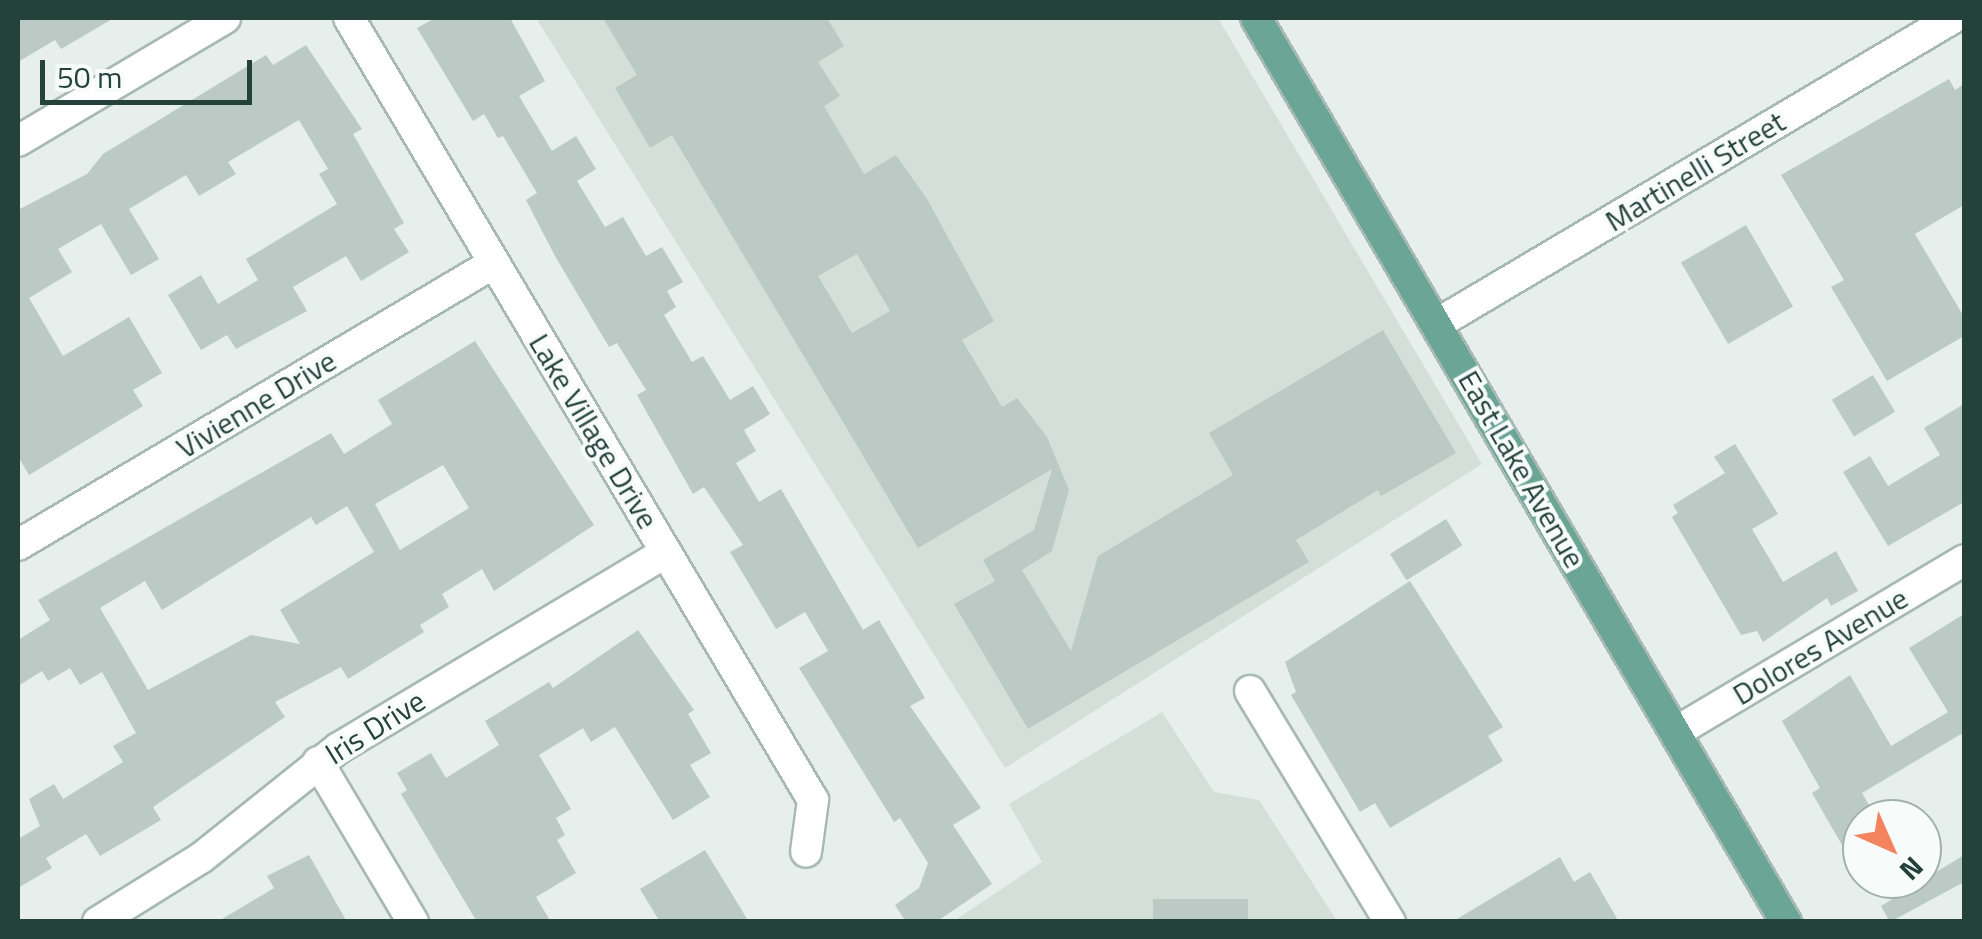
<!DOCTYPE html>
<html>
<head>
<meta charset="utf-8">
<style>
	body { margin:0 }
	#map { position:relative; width:1982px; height:939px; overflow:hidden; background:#e6efeb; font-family:"Titillium Web",sans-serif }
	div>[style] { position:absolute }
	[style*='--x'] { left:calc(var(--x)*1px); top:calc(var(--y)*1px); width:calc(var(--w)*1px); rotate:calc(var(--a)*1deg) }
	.built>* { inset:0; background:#d4dfda }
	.building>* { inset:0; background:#bbcac4; transform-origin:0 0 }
	.roads { filter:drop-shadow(2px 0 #a8b8b2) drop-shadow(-2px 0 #a8b8b2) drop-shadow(0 2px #a8b8b2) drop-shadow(0 -2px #a8b8b2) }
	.minor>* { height:30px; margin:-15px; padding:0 15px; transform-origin:15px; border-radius:15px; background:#fff }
	.major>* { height:30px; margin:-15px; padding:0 15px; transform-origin:15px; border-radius:15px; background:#6aa596 }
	span { translate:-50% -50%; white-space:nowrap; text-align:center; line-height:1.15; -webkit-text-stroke:8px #f7fbf9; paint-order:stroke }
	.street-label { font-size:30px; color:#24423a }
	.frame { position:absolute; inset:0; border:20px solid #24423a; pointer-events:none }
	.north { position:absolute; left:1842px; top:799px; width:100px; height:100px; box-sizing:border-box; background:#f7fbf9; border:2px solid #a3b1ad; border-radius:50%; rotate:135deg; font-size:28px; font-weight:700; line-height:40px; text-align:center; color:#24423a }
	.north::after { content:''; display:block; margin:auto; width:35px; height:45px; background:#f4845f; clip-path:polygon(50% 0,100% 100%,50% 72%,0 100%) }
	.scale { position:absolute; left:40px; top:60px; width:212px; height:45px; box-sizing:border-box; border:5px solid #24423a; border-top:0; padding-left:12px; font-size:30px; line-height:35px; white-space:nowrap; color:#24423a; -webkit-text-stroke:8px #f7fbf9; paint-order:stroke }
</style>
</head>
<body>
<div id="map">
	<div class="built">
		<i style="clip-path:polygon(536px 18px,1218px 18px,1482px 464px,1005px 768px)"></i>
		<i style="clip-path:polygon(1162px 712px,1214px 792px,1259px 800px,1337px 921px,952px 922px,1042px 862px,1009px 804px)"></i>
	</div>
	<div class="building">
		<i style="clip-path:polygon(18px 18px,114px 18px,61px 49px,55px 40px,18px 62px)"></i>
		<i style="clip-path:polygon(435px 18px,510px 18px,545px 81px,519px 96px,552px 151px,576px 136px,596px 169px,577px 181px,605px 227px,623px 217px,646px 256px,662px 247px,683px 282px,667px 291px,676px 307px,664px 315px,692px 362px,703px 356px,730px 400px,753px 386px,770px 414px,744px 430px,756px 451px,736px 463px,759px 502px,781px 489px,863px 630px,879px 620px,925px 698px,910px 706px,981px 808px,953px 825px,992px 884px,936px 922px,906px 922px,895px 905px,919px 888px,928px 863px,900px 818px,894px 822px,799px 668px,828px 651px,805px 612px,776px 629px,730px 552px,743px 545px,704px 487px,693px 494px,637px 395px,646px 390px,617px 343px,609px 347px,555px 256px,526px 200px,537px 193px,503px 136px,498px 138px,484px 114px,473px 121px,417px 28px)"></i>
		<i style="clip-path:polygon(evenodd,603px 18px,827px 18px,844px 46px,818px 62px,840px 96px,824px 106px,864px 174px,896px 155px,927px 199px,994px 321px,962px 340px,1002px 407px,1017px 398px,1047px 437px,1069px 490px,1052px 551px,1022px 570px,1071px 651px,1098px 556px,1233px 475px,1209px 433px,1383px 330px,1456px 453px,1381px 496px,1378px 490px,1296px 540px,1309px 562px,1028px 729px,954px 604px,995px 581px,983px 560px,1034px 530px,1052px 469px,918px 548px,672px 135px,650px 148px,615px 88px,637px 75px,603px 18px,857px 254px,890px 311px,852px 333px,818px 276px,857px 254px)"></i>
		<i style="clip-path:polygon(306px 45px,362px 129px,353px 134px,404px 223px,394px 229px,409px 252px,361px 281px,346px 256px,293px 287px,307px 311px,236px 349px,227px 335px,201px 350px,168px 295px,201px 275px,218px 304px,258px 280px,246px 259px,337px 204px,319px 174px,328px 169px,299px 120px,228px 162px,236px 174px,199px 196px,186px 175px,129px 209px,159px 259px,131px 275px,101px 224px,58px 249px,72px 272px,29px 298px,63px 356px,129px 317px,162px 373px,133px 390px,143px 406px,29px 475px,18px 456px,18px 210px,87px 174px,103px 154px,266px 55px,273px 65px)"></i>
		<i style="clip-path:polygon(1949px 79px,1955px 90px,1964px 84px,1964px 205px,1915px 234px,1964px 317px,1964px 336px,1887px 381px,1831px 287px,1844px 280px,1781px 175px)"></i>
		<i style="left:1746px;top:225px;width:94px;height:75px;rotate:60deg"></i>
		<i style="clip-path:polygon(evenodd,475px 341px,594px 525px,494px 591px,482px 569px,442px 594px,449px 607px,420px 625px,424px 632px,348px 679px,341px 667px,275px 702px,285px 717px,153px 807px,161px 820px,100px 856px,86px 834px,46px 858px,52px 868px,18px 888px,18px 839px,40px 826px,29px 799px,54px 784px,63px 799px,123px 762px,113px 746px,136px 733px,102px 672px,80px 685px,70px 668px,48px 681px,42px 671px,18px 686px,18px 640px,50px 620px,38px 600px,331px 433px,344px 454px,392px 424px,378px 400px,475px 341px,443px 465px,469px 508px,400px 550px,375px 504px,443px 465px,475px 341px,347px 506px,374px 552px,280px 610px,300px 644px,251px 635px,148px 690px,100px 608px,145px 581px,162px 610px,311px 517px,316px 525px,347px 506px)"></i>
		<i style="left:1873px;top:375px;width:43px;height:48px;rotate:59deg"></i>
		<i style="clip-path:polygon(1964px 404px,1964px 502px,1888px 546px,1843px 472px,1870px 456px,1888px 486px,1940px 455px,1924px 428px)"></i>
		<i style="clip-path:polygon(1735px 444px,1778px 514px,1752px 529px,1783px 582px,1836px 551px,1858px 591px,1831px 606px,1827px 598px,1763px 642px,1757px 631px,1741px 635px,1672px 517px,1678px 513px,1673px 505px,1725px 473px,1714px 457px)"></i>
		<i style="left:1446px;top:519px;width:31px;height:66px;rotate:58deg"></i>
		<i style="clip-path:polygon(1410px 581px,1503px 727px,1488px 736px,1503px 761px,1390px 828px,1375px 803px,1360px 812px,1291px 695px,1296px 692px,1285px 662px)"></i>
		<i style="clip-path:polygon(1964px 614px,1964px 740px,1961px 734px,1862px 793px,1877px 819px,1862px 819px,1862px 833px,1842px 845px,1812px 793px,1820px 788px,1782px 721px,1850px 675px,1891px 746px,1948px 712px,1909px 648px)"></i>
		<i style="clip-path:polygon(638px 630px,694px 710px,688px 714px,711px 753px,690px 765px,710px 797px,673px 820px,615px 727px,591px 742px,583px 728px,539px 755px,571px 809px,556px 818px,565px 835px,557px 840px,576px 873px,536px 897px,551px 922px,477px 922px,401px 794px,407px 790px,397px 773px,431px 753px,446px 778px,499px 745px,485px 721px,549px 682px,553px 688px)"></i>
		<i style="clip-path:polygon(705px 850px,749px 922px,660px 922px,640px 889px)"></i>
		<i style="clip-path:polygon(309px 855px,347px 922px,217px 922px,274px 888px,267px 876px)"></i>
		<i style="clip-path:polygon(1964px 855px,1964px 882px,1890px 922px,1881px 906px)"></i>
		<i style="clip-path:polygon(1560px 857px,1574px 882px,1590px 872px,1619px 922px,1452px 922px)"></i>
		<i style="left:1153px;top:899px;width:95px;height:23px"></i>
	</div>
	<div class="roads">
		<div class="minor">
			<i style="--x:349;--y:18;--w:909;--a:59.32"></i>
			<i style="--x:813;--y:800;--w:52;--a:97.7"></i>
			<i style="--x:18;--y:141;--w:241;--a:-30.7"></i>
			<i style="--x:1437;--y:324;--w:600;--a:-30.67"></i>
			<i style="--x:18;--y:545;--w:553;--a:-30.64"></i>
			<i style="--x:1250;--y:691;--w:270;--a:58.8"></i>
			<i style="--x:1676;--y:732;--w:335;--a:-30.8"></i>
			<i style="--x:318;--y:762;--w:186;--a:59.3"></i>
			<i style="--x:98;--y:922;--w:121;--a:-31.9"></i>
			<i style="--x:201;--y:858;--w:176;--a:-38.6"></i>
			<i style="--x:339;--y:748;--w:381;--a:-30.9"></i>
		</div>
		<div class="major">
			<i style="--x:1256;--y:18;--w:1048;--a:59.62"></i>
		</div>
	</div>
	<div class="street-label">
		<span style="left:1695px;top:171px;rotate:-31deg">Martinelli Street</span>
		<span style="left:256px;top:404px;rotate:-31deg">Vivienne Drive</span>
		<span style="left:594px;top:431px;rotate:59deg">Lake Village Drive</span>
		<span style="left:1522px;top:469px;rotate:60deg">East Lake Avenue</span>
		<span style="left:1820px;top:646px;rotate:-31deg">Dolores Avenue</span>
		<span style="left:375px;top:727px;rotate:-32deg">Iris Drive</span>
	</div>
	<div class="frame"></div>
	<div class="north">N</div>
	<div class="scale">50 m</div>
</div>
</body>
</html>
